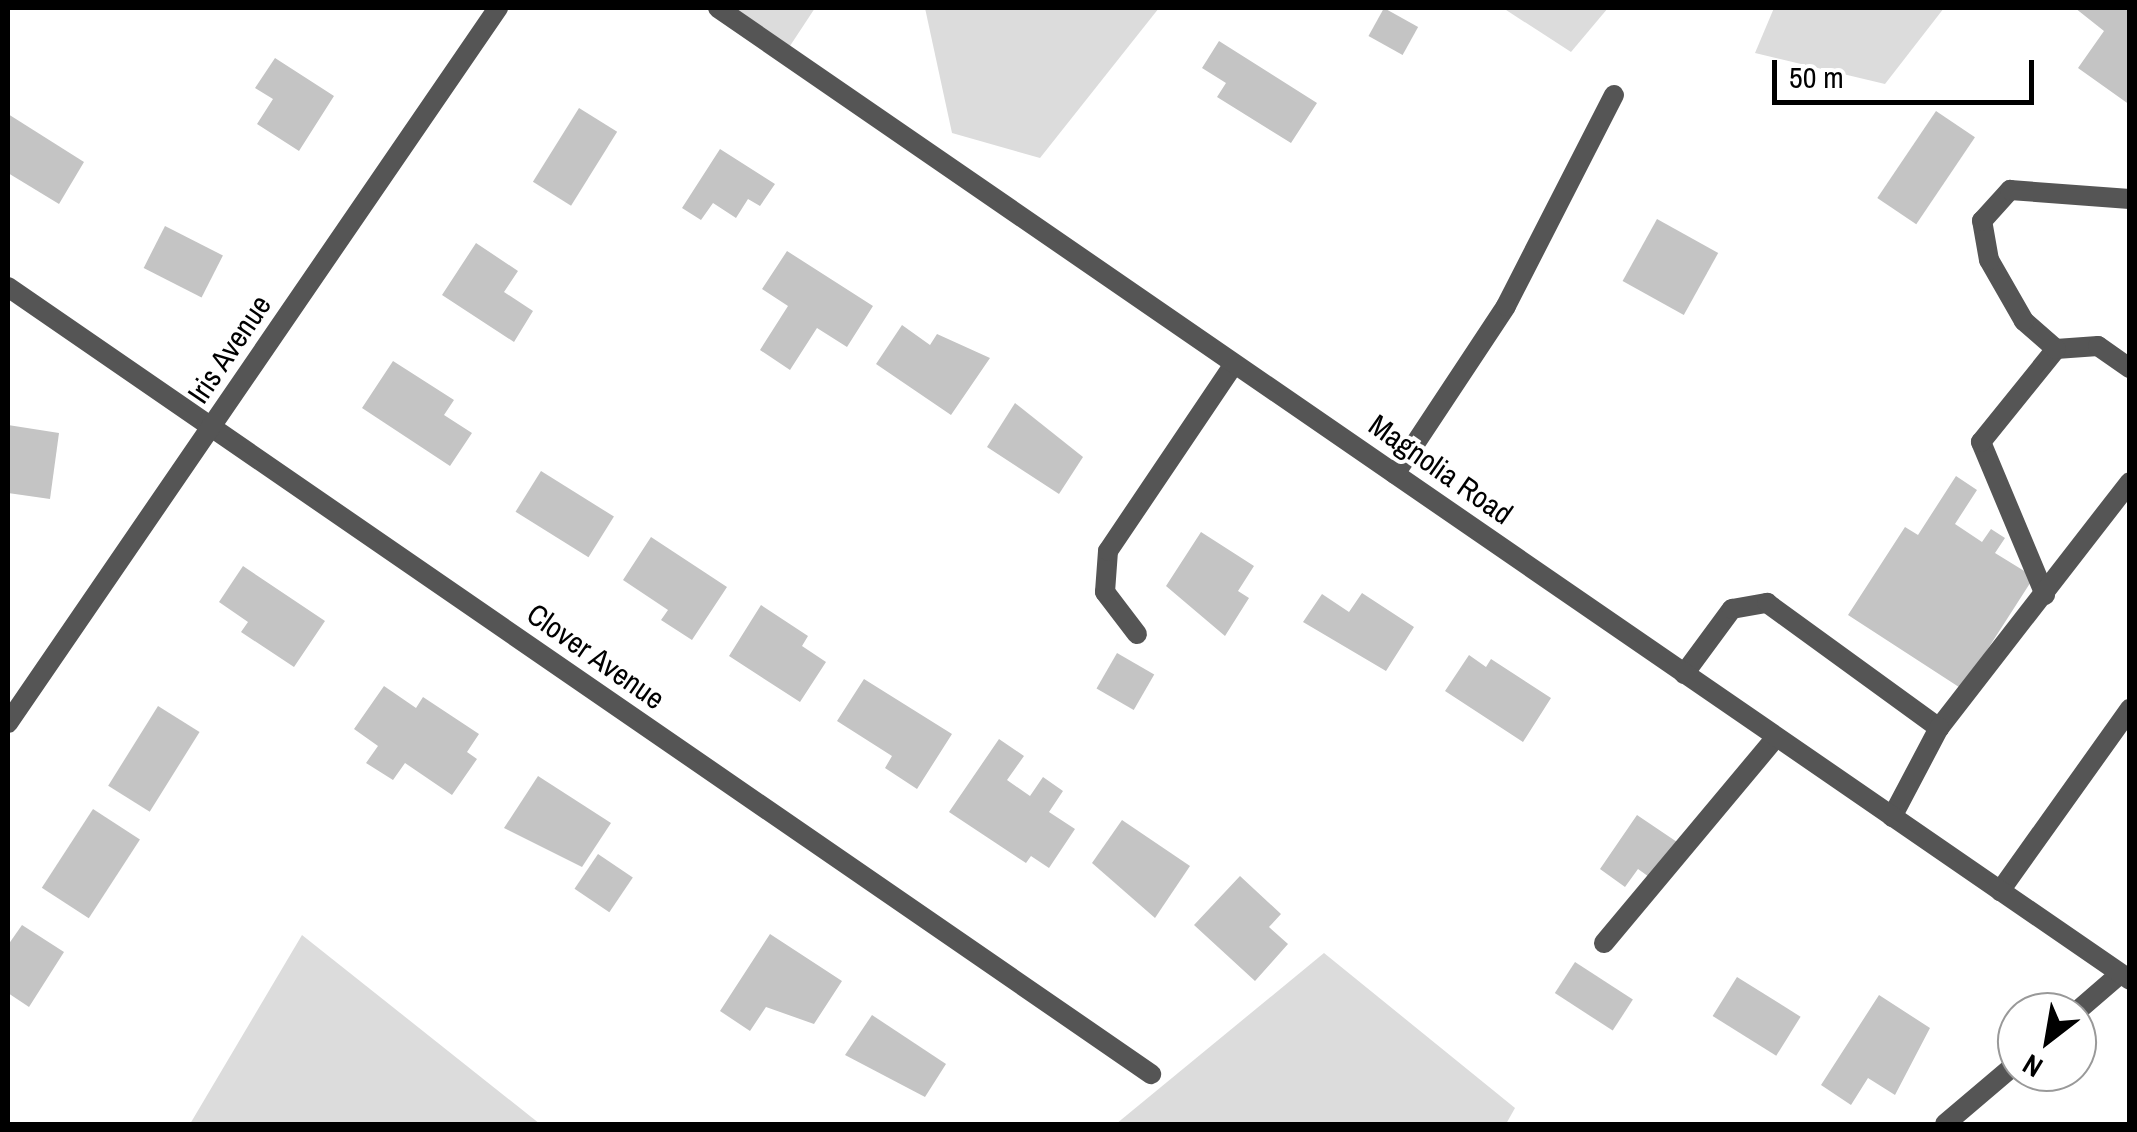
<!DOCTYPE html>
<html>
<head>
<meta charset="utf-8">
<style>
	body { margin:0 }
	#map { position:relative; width:2137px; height:1132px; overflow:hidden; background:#fff; font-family:"Archivo Narrow",sans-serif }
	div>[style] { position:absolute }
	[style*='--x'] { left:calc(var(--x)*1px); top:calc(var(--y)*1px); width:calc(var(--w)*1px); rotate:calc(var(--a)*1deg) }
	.green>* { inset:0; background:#dcdcdc }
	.building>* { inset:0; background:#c4c4c4; transform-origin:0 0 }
	.lane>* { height:20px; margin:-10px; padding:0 10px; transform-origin:10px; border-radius:10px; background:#555 }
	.street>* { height:20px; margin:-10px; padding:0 10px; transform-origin:10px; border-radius:10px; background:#555 }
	span { translate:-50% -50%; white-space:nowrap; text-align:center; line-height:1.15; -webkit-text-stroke:8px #fff; paint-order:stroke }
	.street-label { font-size:30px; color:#000 }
	.frame { position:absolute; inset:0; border:10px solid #000; pointer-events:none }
	.north { position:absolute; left:1997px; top:992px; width:100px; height:100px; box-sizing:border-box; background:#fff; border:2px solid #999; border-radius:50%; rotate:211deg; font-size:28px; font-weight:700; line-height:40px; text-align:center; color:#000 }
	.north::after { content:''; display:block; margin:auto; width:35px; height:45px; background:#000; clip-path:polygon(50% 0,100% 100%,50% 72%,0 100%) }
	.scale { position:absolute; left:1772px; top:60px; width:262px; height:45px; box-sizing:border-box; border:5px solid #000; border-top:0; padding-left:12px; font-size:30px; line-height:35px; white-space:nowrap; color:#000; -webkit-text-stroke:8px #fff; paint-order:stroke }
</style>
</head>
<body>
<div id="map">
	<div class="green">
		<i style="clip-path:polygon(722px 8px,815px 8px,786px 52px)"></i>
		<i style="clip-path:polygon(925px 8px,1159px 8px,1040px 158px,952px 133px)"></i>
		<i style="clip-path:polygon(1503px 8px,1608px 8px,1571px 52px)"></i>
		<i style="clip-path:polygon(1774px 8px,1944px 8px,1885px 84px,1755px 53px)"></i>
		<i style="clip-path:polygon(302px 935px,540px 1124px,190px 1124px)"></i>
		<i style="clip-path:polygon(1324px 953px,1515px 1108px,1506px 1124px,1116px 1124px)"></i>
	</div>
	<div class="building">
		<i style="left:1384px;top:8px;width:39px;height:32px;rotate:29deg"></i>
		<i style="clip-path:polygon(2075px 8px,2130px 8px,2130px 105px,2078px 68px,2104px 31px)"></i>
		<i style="clip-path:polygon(1219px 41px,1317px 103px,1291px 143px,1217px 97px,1226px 83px,1202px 68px)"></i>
		<i style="clip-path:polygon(275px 58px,334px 96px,299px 151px,257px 124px,273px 99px,255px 88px)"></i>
		<i style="left:579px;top:108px;width:45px;height:87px;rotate:32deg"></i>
		<i style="left:1936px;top:111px;width:47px;height:105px;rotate:34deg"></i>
		<i style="clip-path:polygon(8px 114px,84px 162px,59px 204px,8px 173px)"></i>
		<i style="clip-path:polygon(720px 149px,775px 184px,760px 206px,748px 199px,736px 218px,713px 203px,701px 220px,682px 208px)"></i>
		<i style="left:1657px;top:219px;width:70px;height:71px;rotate:29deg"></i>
		<i style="left:165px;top:226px;width:65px;height:47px;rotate:27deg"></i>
		<i style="clip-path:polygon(476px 243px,518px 271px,504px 292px,533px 311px,514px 342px,442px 295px)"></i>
		<i style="clip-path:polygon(787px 251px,873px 306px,847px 347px,817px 328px,790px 370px,760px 350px,788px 306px,762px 289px)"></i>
		<i style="clip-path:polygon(902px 325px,930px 345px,937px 334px,990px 358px,951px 415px,876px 364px)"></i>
		<i style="clip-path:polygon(393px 361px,454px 400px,444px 415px,472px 433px,450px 466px,362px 408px)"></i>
		<i style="clip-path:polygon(1015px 403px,1083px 457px,1059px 494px,987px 447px)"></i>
		<i style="clip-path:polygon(8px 425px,59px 433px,50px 499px,8px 493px)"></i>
		<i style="left:541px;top:471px;width:86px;height:48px;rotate:32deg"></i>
		<i style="clip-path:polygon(1956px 476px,1977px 490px,1955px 524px,1982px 542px,1991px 529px,2005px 538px,1995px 553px,2034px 577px,1962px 689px,1848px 615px,1905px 527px,1918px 535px)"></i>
		<i style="clip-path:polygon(1201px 532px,1254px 566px,1238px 591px,1249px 598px,1225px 636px,1166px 586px)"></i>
		<i style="clip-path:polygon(651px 537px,727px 587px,692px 640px,661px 620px,668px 610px,623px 580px)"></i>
		<i style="clip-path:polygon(243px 566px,325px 621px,294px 667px,241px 632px,248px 622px,219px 602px)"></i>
		<i style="clip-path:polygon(1362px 593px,1414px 627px,1386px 671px,1303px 622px,1322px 594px,1349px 612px)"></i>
		<i style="clip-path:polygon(761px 605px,808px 636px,802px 646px,826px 662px,800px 702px,729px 656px)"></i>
		<i style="left:1117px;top:653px;width:43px;height:41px;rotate:30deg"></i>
		<i style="clip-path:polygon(1469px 655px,1486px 667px,1491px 659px,1551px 698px,1523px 742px,1445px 691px)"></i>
		<i style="clip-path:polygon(864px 679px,952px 734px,917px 789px,885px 768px,892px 756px,837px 721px)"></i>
		<i style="clip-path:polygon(384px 686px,416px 708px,423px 697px,479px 734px,467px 752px,477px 759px,452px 795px,405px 763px,393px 780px,366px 763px,378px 746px,354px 729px)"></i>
		<i style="left:158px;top:706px;width:49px;height:94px;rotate:32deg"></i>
		<i style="clip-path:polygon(999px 739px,1024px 756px,1007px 780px,1030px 796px,1043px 777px,1063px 791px,1049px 812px,1075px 829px,1049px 868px,1031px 856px,1026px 863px,949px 812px)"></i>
		<i style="clip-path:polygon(538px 776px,611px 823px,582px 867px,504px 828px)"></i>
		<i style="left:93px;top:809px;width:56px;height:94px;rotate:33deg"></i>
		<i style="clip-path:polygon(1637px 815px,1677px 842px,1652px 879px,1638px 869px,1625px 887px,1600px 869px)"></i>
		<i style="clip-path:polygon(1122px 820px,1190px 866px,1155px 918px,1092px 863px)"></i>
		<i style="left:598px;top:854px;width:42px;height:42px;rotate:34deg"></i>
		<i style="clip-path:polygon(1240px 876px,1281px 914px,1269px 927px,1288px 944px,1255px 981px,1194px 925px)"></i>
		<i style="clip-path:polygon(22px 925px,64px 952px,29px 1007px,8px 993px,8px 945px)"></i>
		<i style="clip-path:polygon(770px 934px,842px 981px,814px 1024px,766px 1007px,750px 1031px,720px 1011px)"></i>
		<i style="left:1575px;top:962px;width:69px;height:37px;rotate:33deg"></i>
		<i style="left:1737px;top:977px;width:75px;height:46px;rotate:32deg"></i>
		<i style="clip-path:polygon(1879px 995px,1930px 1028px,1895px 1095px,1868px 1078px,1851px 1105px,1821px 1085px)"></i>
		<i style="clip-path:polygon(872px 1015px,946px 1064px,925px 1097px,845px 1055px)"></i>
	</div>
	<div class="lane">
		<i style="--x:2056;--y:349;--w:42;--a:-4.1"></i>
		<i style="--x:2098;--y:346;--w:39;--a:35"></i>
		<i style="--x:1395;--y:474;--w:201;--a:-56.5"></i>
		<i style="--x:1506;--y:306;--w:237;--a:-62.9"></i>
		<i style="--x:2045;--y:595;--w:166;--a:-112.7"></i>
		<i style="--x:1981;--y:442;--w:119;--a:-51.1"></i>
		<i style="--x:2056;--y:349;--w:43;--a:-138.8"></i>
		<i style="--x:2024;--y:321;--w:70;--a:-119.8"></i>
		<i style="--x:1989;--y:260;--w:40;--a:-100"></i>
		<i style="--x:1982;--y:221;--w:42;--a:-47.9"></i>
		<i style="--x:2010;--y:190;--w:120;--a:4.3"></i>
		<i style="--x:1137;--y:634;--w:53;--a:-127.3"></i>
		<i style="--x:1105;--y:592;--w:41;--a:-85.8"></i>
		<i style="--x:1108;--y:551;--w:225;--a:-56"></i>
		<i style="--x:1684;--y:674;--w:81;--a:-53.6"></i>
		<i style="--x:1732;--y:609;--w:36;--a:-10"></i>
		<i style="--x:1767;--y:603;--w:213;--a:36"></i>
		<i style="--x:1939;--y:728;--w:311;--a:-52.2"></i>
		<i style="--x:1892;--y:817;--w:101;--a:-62.2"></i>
		<i style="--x:2000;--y:891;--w:224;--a:-54.5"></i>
		<i style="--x:1604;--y:943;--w:268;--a:-50.1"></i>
		<i style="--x:2076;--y:1012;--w:58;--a:-40.8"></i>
		<i style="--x:1945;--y:1124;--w:94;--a:-40.3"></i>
	</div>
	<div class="street">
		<i style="--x:718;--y:8;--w:1714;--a:34.54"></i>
		<i style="--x:8;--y:287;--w:1388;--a:34.55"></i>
		<i style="--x:8;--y:723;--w:867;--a:-55.58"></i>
	</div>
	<div class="street-label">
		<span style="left:229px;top:349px;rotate:-56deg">Iris Avenue</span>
		<span style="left:1441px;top:469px;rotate:35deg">Magnolia Road</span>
		<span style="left:596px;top:656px;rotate:35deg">Clover Avenue</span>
	</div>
	<div class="frame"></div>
	<div class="north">N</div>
	<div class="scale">50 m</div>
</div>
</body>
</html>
